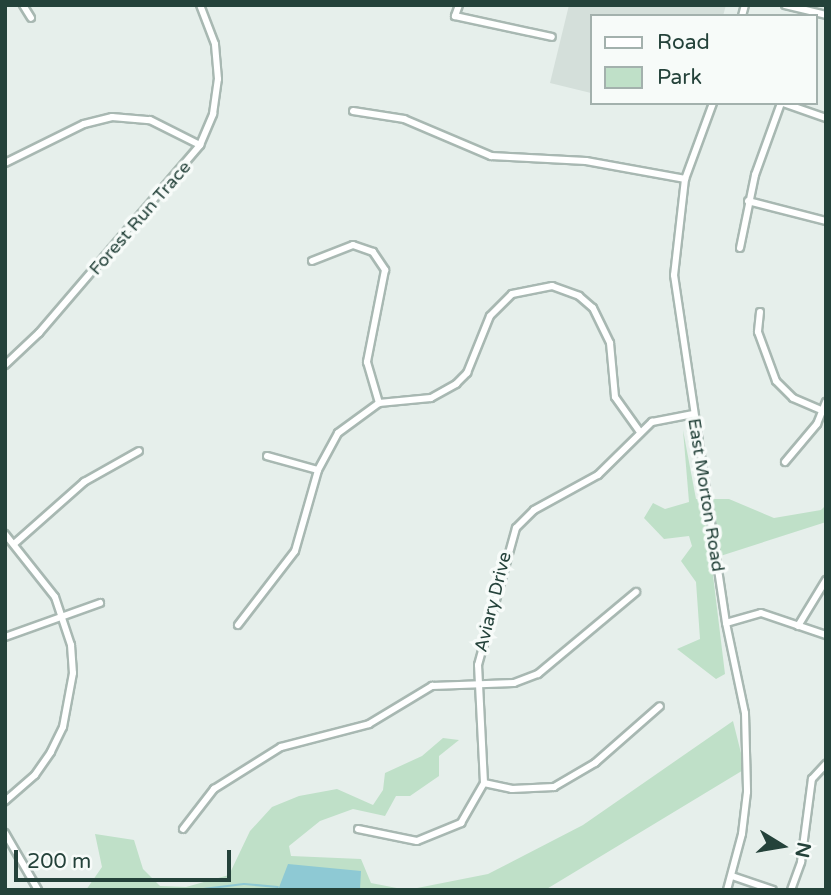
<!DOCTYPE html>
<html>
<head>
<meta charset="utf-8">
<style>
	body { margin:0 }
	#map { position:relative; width:831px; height:895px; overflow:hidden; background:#e6efeb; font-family:"Varela Round",sans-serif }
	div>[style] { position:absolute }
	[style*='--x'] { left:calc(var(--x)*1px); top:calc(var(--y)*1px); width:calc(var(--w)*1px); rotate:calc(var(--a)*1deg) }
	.built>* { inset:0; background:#d4dfda }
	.green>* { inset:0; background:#bfe0c8 }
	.water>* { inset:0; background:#8ec9d4 }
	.stream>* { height:2px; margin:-1px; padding:0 1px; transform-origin:1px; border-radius:1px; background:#8ec9d4 }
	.roads { filter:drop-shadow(2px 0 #a8b8b2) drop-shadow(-2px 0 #a8b8b2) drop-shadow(0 2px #a8b8b2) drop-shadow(0 -2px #a8b8b2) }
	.minor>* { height:6px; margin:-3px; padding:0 3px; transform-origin:3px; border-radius:3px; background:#fff }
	span { translate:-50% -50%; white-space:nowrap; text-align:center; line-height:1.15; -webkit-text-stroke:7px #f7fbf9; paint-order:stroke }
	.street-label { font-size:18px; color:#24423a }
	.frame { position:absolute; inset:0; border:7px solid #24423a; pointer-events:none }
	.legend { position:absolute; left:590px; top:14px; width:228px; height:91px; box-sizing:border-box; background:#f7fbf9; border:2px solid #a3b1ad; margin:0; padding:9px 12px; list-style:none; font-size:21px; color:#24423a }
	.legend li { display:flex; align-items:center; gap:14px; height:35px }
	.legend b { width:35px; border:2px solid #a3b1ad }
	.north { position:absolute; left:747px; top:811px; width:70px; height:70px; -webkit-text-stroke:5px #f7fbf9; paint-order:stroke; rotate:101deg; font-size:19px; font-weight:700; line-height:28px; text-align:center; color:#24423a }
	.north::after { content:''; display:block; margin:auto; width:24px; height:32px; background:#24423a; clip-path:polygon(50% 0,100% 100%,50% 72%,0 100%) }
	.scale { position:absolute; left:14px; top:850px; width:217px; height:32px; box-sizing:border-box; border:4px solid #24423a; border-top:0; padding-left:9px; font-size:21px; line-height:24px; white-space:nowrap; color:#24423a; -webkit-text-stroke:5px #f7fbf9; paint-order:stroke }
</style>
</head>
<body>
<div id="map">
	<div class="built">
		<i style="clip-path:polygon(569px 5px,726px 5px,723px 16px,591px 16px,591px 93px,550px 83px)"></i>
	</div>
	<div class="green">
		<i style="clip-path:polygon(683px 430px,696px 499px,729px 499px,774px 518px,821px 510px,826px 505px,826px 522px,711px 559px,725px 674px,716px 679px,677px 649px,700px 639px,696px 582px,681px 561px,692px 546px,689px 536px,664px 539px,644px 518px,653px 503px,665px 509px,689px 502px)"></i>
		<i style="clip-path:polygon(733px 721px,745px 769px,545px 890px,86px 890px,102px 867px,95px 834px,134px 840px,143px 869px,160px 886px,186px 887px,229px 875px,250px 831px,272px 807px,299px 796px,337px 789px,373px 805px,383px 790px,385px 773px,422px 756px,443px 738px,459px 740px,439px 756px,439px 776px,410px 796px,396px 796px,385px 816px,353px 809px,320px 821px,289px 846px,291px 856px,361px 859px,371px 883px,407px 890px,488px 874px,583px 825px)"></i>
	</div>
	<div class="water">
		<i style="clip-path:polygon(288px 864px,361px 871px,360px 890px,278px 890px)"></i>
	</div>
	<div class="stream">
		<i style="--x:195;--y:890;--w:49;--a:-7"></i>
		<i style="--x:244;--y:884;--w:34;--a:5"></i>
	</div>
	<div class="roads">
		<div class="minor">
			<i style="--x:23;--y:5;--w:15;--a:58"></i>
			<i style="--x:459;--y:5;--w:12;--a:110"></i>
			<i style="--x:455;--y:16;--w:99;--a:12.2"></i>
			<i style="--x:785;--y:5;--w:42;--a:13.7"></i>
			<i style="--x:742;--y:16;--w:11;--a:-75"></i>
			<i style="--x:713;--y:103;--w:81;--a:110.2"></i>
			<i style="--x:685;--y:179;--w:97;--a:96.5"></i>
			<i style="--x:674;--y:275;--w:352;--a:81.5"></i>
			<i style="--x:726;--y:623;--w:92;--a:78.1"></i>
			<i style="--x:745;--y:713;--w:79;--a:88.5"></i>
			<i style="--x:747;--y:792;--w:42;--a:96.8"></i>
			<i style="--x:742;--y:834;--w:58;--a:105"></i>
			<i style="--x:783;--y:103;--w:46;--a:19.2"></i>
			<i style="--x:353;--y:111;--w:52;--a:8.9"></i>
			<i style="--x:404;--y:119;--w:95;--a:23"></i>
			<i style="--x:491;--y:156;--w:95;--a:3"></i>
			<i style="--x:586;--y:161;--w:101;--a:10.3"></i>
			<i style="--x:5;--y:163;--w:88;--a:-26.3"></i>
			<i style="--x:84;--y:124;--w:29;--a:-14"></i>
			<i style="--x:112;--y:117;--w:38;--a:5"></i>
			<i style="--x:150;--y:120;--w:56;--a:26.6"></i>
			<i style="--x:748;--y:201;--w:81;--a:14.4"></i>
			<i style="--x:740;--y:248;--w:75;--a:-78.4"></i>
			<i style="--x:755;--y:175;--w:77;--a:-70.1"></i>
			<i style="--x:312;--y:261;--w:44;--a:-21.3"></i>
			<i style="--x:353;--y:245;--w:21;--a:19"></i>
			<i style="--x:373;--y:252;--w:22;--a:56"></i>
			<i style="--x:385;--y:270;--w:94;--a:101.1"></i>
			<i style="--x:367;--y:362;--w:43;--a:73.7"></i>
			<i style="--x:760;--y:312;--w:20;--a:96"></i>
			<i style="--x:758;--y:332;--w:52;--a:69.8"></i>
			<i style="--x:776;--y:381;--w:24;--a:45"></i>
			<i style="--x:793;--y:398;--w:33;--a:23"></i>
			<i style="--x:5;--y:365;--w:47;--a:-43.3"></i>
			<i style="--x:39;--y:333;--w:248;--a:-49.4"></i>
			<i style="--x:200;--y:145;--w:34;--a:-67"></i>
			<i style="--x:213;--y:114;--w:35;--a:-82"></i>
			<i style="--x:218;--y:79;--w:35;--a:-95"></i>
			<i style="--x:215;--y:44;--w:42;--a:-111"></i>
			<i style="--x:267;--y:456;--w:53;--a:15.4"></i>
			<i style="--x:785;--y:462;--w:50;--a:-49.9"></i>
			<i style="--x:817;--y:424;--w:24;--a:-68"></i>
			<i style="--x:5;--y:534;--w:80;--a:51.6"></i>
			<i style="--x:55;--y:597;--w:51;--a:71.6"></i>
			<i style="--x:71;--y:645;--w:28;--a:86"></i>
			<i style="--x:73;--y:673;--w:55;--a:100.5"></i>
			<i style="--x:63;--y:727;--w:28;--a:116"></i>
			<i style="--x:51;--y:752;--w:28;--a:125"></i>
			<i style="--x:35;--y:775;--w:40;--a:139"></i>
			<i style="--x:14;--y:544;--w:94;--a:-41.5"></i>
			<i style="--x:84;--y:482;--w:63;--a:-29.4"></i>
			<i style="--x:726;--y:623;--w:36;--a:-16"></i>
			<i style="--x:761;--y:613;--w:69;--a:18.7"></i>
			<i style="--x:238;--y:625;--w:93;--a:-52.4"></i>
			<i style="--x:295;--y:551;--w:84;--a:-74.1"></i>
			<i style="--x:318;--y:470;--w:42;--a:-61.6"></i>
			<i style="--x:338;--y:433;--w:51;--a:-36.2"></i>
			<i style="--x:379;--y:403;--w:52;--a:-5.5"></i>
			<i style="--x:431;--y:398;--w:29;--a:-29"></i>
			<i style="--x:456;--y:384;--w:16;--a:-45"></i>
			<i style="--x:467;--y:373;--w:61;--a:-68"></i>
			<i style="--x:490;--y:316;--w:31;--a:-45"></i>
			<i style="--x:512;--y:294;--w:41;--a:-11.3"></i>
			<i style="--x:552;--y:286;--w:29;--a:20"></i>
			<i style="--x:579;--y:296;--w:18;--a:41"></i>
			<i style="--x:593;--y:308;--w:39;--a:64"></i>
			<i style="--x:610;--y:343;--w:54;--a:84.7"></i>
			<i style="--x:615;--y:397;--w:43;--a:54.5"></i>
			<i style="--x:798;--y:626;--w:54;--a:-58.7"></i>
			<i style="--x:5;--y:637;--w:101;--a:-19.7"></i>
			<i style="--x:484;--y:783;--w:29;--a:12"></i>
			<i style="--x:512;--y:789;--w:42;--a:-2.7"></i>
			<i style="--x:554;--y:787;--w:48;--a:-30.3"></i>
			<i style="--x:595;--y:763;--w:86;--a:-41.2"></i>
			<i style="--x:183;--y:829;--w:51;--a:-52.2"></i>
			<i style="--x:214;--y:789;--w:79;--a:-32.1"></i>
			<i style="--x:281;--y:747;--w:91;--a:-14.6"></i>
			<i style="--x:369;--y:724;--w:74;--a:-31.1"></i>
			<i style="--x:432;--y:686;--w:82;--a:-2.1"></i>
			<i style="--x:514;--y:683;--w:26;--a:-21"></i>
			<i style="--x:538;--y:674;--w:128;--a:-39.9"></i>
			<i style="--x:358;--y:829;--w:60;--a:11.5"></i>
			<i style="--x:417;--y:841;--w:48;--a:-22.2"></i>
			<i style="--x:461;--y:823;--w:46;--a:-60.1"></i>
			<i style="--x:484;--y:783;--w:118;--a:-92.9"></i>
			<i style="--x:478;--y:665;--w:142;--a:-74.5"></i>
			<i style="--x:516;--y:528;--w:25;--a:-45"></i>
			<i style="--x:534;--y:510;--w:73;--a:-28.7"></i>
			<i style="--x:598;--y:475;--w:76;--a:-44.5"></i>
			<i style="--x:652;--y:422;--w:42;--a:-11"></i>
			<i style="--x:5;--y:833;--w:66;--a:59.9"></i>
			<i style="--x:732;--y:876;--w:43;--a:18.9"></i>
			<i style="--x:791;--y:890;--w:30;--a:-70"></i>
			<i style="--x:801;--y:862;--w:84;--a:-82.5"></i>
			<i style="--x:812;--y:779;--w:21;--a:-47"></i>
		</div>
	</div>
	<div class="street-label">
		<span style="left:140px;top:218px;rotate:-49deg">Forest Run Trace</span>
		<span style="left:706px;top:495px;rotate:81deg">East Morton Road</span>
		<span style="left:493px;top:602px;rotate:-76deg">Aviary Drive</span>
	</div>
	<div class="frame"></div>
	<ul class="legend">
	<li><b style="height:9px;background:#fff"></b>Road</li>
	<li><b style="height:19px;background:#bfe0c8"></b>Park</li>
	</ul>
	<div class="north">N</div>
	<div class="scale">200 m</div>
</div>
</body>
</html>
